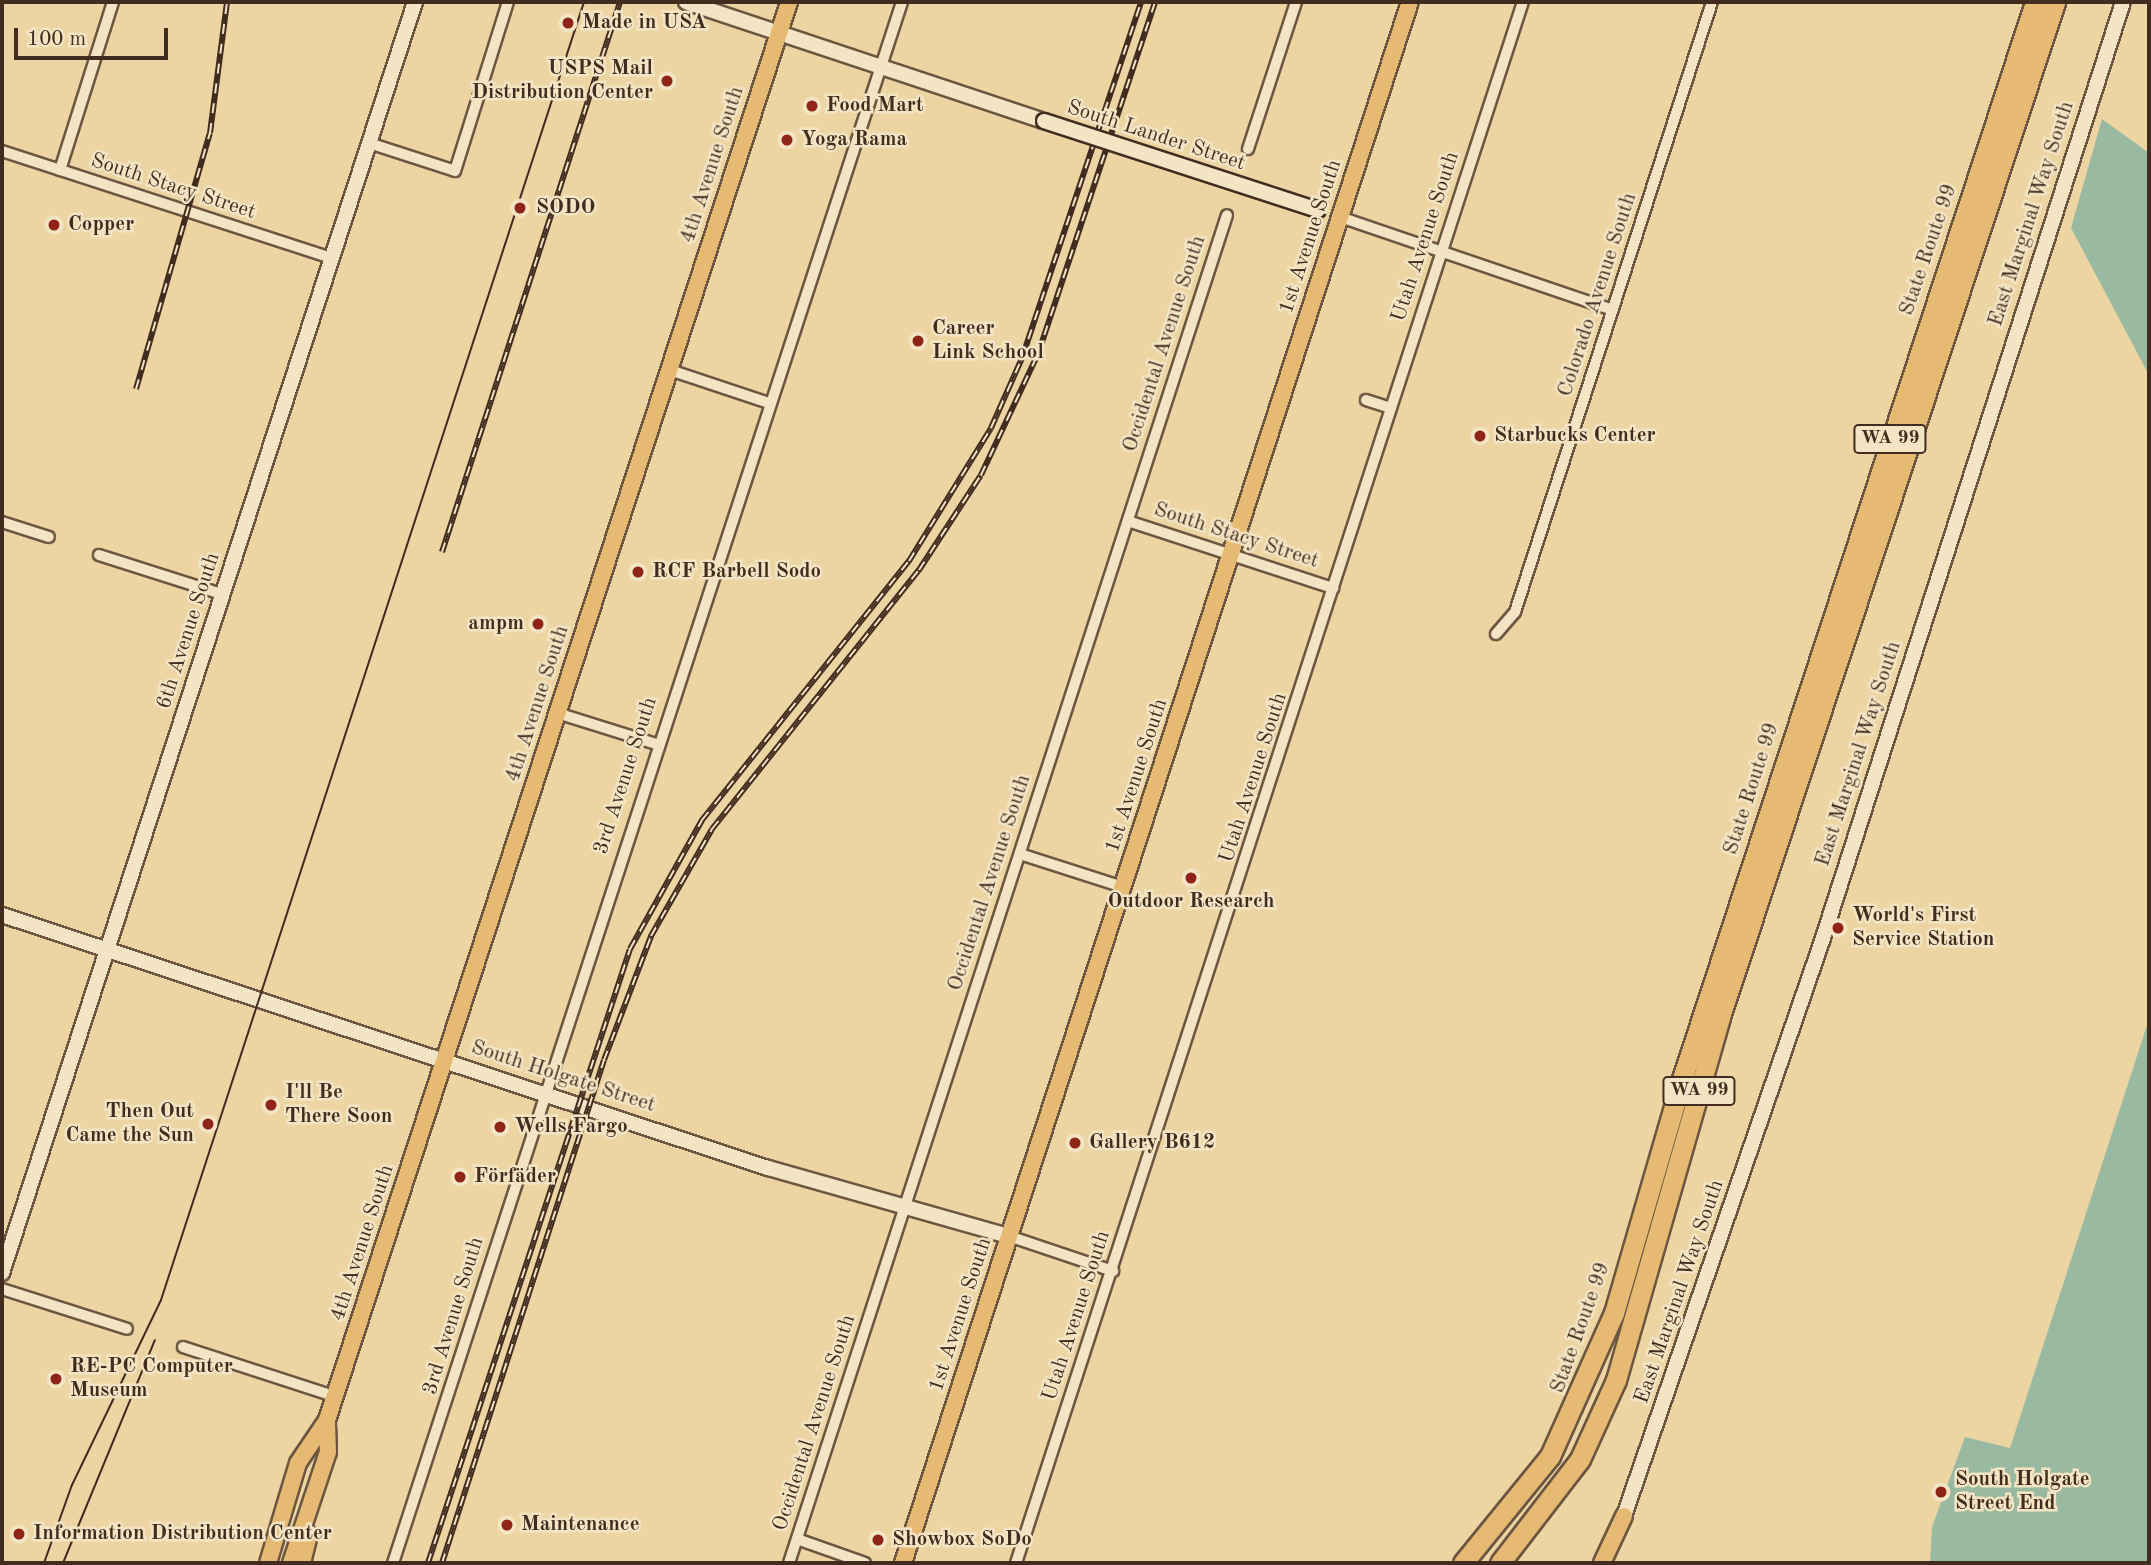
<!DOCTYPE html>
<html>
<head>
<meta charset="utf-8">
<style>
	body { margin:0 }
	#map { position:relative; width:2151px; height:1565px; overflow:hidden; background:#ecd5a3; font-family:"Old Standard TT",serif }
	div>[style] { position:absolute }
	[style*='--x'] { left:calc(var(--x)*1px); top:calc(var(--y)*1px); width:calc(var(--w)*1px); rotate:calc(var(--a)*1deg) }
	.water>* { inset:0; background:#9ab9a1 }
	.roads { filter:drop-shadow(2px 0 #6c5641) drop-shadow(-2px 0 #6c5641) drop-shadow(0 2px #6c5641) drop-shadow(0 -2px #6c5641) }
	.street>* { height:10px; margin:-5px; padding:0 5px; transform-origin:5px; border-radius:5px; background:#f3e4c3 }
	.secondary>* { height:14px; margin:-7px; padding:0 7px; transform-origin:7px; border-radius:7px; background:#f3e4c3 }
	.primary>* { height:16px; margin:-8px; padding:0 8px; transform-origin:8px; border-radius:8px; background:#e6ba72 }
	.highway>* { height:19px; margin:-9.5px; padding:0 9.5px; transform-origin:9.5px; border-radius:9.5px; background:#e6ba72 }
	.tram>* { height:2px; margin:-1px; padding:0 1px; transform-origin:1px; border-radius:1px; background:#422c20 }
	.rail>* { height:6px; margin-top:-3px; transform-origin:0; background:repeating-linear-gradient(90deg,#f3e4c3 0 10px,#422c20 0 20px); box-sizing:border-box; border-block:2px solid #422c20 }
	.bridges { filter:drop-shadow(2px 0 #422c20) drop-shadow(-2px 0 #422c20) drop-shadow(0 2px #422c20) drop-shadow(0 -2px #422c20) }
	.secondary-bridge>* { height:14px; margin:-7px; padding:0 7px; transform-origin:7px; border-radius:7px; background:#f3e4c3 }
	.dots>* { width:19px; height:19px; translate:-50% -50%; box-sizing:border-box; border:4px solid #f3e4c3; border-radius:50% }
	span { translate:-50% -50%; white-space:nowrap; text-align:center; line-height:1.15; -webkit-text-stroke:5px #f3e4c3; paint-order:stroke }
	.shield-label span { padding:2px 5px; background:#f3e4c3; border:2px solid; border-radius:5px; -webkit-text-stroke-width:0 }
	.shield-label { font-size:19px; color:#422c20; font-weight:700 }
	.poi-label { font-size:21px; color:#422c20; font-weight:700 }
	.left { translate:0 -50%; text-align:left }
	.right { translate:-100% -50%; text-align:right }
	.street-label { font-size:21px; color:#422c20 }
	.frame { position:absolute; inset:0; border:4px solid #422c20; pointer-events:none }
	.scale { position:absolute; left:14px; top:28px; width:154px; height:32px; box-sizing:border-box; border:4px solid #422c20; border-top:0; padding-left:9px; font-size:21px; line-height:24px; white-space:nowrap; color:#422c20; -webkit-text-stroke:5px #f3e4c3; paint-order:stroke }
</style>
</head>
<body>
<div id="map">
	<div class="water">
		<i style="clip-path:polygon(2102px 119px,2149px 153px,2149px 375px,2071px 228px)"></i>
		<i style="clip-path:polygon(2149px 1019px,2149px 1563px,1930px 1563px,1932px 1527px,1965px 1437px,2010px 1448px)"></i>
	</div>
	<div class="roads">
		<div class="street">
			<i style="--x:369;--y:143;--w:90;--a:18"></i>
			<i style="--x:455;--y:171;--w:177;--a:-72.6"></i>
			<i style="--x:1248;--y:149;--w:155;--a:-71.9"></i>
			<i style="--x:2;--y:151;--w:347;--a:18"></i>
			<i style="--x:60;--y:170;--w:176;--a:-72.5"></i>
			<i style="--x:1340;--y:217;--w:288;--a:18.8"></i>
			<i style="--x:670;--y:370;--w:104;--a:18.4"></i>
			<i style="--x:1366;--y:400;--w:26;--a:18"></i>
			<i style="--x:1128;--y:521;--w:216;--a:18.1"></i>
			<i style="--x:2;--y:522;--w:49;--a:17.7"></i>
			<i style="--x:99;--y:555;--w:131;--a:17.7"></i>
			<i style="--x:1496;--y:634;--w:29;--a:-49"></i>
			<i style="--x:1515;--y:612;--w:641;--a:-72.1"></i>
			<i style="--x:557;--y:713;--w:104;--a:17.4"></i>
			<i style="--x:1020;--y:854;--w:108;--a:17.8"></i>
			<i style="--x:1009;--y:1236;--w:110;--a:18.6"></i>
			<i style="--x:2;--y:1289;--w:131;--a:17.7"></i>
			<i style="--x:183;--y:1347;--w:159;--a:18"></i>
			<i style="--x:797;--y:1539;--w:72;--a:19.4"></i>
			<i style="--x:393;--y:1563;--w:1642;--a:-71.94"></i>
			<i style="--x:789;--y:1563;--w:1417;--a:-72"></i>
			<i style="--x:1016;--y:1563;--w:1641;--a:-72.01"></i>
		</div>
		<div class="secondary">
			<i style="--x:686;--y:2;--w:377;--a:18.4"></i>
			<i style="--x:2;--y:915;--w:807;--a:18.28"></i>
			<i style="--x:768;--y:1168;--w:250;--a:15.8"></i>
			<i style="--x:2;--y:1273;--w:1336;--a:-72"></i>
			<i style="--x:1624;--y:1516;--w:611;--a:-71"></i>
			<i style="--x:1823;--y:938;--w:983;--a:-72.23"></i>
		</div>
		<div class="primary">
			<i style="--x:268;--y:1563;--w:104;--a:-73.3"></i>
			<i style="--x:298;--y:1463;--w:52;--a:-56"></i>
			<i style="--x:327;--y:1420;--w:1491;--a:-71.95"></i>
			<i style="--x:291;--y:1563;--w:117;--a:-71.6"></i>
			<i style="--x:328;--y:1452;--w:32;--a:-92"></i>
			<i style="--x:302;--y:1563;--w:29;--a:-76"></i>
			<i style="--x:903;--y:1563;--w:1641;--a:-72.01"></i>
			<i style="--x:1602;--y:1563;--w:52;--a:-64.9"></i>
		</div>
		<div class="highway">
			<i style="--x:1463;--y:1563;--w:138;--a:-50.9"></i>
			<i style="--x:1550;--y:1456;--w:157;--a:-65.9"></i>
			<i style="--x:1614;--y:1313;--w:241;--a:-73.8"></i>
			<i style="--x:1681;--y:1082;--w:1137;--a:-71.85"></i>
			<i style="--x:1500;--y:1563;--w:131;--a:-52.4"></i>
			<i style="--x:1580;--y:1459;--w:87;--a:-65.5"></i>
			<i style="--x:1616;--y:1380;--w:378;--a:-74"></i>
			<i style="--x:1720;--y:1017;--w:1069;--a:-71.73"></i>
		</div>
	</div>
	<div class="tram">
		<i style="--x:44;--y:1563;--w:83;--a:-70.3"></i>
		<i style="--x:72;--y:1485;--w:205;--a:-64.3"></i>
		<i style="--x:161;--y:1300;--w:1365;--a:-71.95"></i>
		<i style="--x:63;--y:1563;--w:241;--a:-67.6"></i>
	</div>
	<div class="rail">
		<i style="--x:136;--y:389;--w:266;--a:-73.9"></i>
		<i style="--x:210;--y:133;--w:132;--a:-82.6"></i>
		<i style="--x:442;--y:552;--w:578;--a:-72.07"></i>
		<i style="--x:428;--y:1563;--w:646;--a:-71.79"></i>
		<i style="--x:630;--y:949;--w:148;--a:-60.8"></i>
		<i style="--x:702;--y:820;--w:332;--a:-51.4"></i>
		<i style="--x:909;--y:561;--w:156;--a:-58.3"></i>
		<i style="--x:991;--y:428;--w:77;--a:-66.1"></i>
		<i style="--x:1022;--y:358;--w:375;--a:-71.5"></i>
		<i style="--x:442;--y:1563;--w:528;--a:-72.15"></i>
		<i style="--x:604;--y:1060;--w:133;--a:-69.2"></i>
		<i style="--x:651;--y:936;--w:123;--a:-60.3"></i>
		<i style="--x:712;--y:829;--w:332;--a:-51.4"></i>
		<i style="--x:919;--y:570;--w:113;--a:-56.9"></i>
		<i style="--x:981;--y:475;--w:134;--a:-64.8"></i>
		<i style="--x:1038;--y:354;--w:371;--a:-71.6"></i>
	</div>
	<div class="bridges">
		<div class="secondary-bridge">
			<i style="--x:1044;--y:121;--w:288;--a:18"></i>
		</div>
	</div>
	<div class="dots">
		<i style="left:568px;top:23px;background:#8f2418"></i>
		<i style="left:667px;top:81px;background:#8f2418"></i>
		<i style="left:812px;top:106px;background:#8f2418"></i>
		<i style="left:787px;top:140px;background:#8f2418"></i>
		<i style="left:520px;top:208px;background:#8f2418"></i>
		<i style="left:54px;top:225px;background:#8f2418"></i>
		<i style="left:918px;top:341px;background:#8f2418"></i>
		<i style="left:1480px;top:436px;background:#8f2418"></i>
		<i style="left:638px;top:572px;background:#8f2418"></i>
		<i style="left:538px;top:624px;background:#8f2418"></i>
		<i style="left:1191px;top:878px;background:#8f2418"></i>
		<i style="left:1838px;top:928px;background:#8f2418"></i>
		<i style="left:271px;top:1105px;background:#8f2418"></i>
		<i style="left:208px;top:1124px;background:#8f2418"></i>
		<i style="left:500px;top:1127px;background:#8f2418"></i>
		<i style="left:1075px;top:1143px;background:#8f2418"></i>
		<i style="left:460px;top:1177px;background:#8f2418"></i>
		<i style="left:56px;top:1379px;background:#8f2418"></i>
		<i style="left:1941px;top:1492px;background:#8f2418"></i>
		<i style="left:507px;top:1525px;background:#8f2418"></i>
		<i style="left:19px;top:1534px;background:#8f2418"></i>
		<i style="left:878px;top:1540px;background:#8f2418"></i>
	</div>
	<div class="shield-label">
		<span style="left:1890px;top:439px">WA 99</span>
		<span style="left:1699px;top:1091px">WA 99</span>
	</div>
	<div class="poi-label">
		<span class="left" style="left:582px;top:23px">Made in USA</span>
		<span class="right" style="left:653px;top:81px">USPS Mail<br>Distribution Center</span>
		<span class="left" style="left:826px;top:106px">Food Mart</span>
		<span class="left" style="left:801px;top:140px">Yoga Rama</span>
		<span class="left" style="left:536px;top:208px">SODO</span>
		<span class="left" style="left:68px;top:225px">Copper</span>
		<span class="left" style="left:932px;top:341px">Career<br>Link School</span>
		<span class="left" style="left:1494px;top:436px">Starbucks Center</span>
		<span class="left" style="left:652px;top:572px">RCF Barbell Sodo</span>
		<span class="right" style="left:524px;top:624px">ampm</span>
		<span style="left:1191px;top:902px">Outdoor Research</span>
		<span class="left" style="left:1852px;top:928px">World's First<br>Service Station</span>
		<span class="left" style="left:285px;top:1105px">I'll Be<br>There Soon</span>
		<span class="right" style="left:194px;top:1124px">Then Out<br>Came the Sun</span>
		<span class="left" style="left:514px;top:1127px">Wells Fargo</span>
		<span class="left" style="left:1089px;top:1143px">Gallery B612</span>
		<span class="left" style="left:474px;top:1177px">Förfäder</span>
		<span class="left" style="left:70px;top:1379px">RE-PC Computer<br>Museum</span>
		<span class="left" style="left:1955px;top:1492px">South Holgate<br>Street End</span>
		<span class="left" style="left:521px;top:1525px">Maintenance</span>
		<span class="left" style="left:33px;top:1534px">Information Distribution Center</span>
		<span class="left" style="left:892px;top:1540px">Showbox SoDo</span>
	</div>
	<div class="street-label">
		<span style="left:1156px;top:136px;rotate:18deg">South Lander Street</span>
		<span style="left:713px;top:165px;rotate:-72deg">4th Avenue South</span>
		<span style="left:173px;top:187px;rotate:18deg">South Stacy Street</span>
		<span style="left:2032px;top:214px;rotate:-72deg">East Marginal Way South</span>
		<span style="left:1311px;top:237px;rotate:-72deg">1st Avenue South</span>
		<span style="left:1426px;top:237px;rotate:-72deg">Utah Avenue South</span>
		<span style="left:1929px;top:250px;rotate:-71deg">State Route 99</span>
		<span style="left:1598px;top:295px;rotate:-72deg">Colorado Avenue South</span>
		<span style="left:1165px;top:344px;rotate:-72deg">Occidental Avenue South</span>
		<span style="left:1236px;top:536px;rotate:18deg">South Stacy Street</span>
		<span style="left:189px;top:631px;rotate:-72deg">6th Avenue South</span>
		<span style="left:538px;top:704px;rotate:-72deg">4th Avenue South</span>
		<span style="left:1859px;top:754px;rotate:-72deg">East Marginal Way South</span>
		<span style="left:626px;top:776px;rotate:-72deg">3rd Avenue South</span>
		<span style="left:1137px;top:776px;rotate:-72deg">1st Avenue South</span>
		<span style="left:1254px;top:778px;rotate:-72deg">Utah Avenue South</span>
		<span style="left:1752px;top:789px;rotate:-72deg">State Route 99</span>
		<span style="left:990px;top:883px;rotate:-72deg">Occidental Avenue South</span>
		<span style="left:563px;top:1077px;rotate:18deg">South Holgate Street</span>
		<span style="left:363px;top:1243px;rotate:-72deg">4th Avenue South</span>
		<span style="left:1680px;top:1292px;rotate:-71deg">East Marginal Way South</span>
		<span style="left:961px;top:1315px;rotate:-72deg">1st Avenue South</span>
		<span style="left:454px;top:1316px;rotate:-73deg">3rd Avenue South</span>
		<span style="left:1077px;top:1316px;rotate:-72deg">Utah Avenue South</span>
		<span style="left:1581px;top:1328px;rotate:-70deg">State Route 99</span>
		<span style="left:815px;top:1423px;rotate:-72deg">Occidental Avenue South</span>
	</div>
	<div class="frame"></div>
	<div class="scale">100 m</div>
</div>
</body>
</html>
